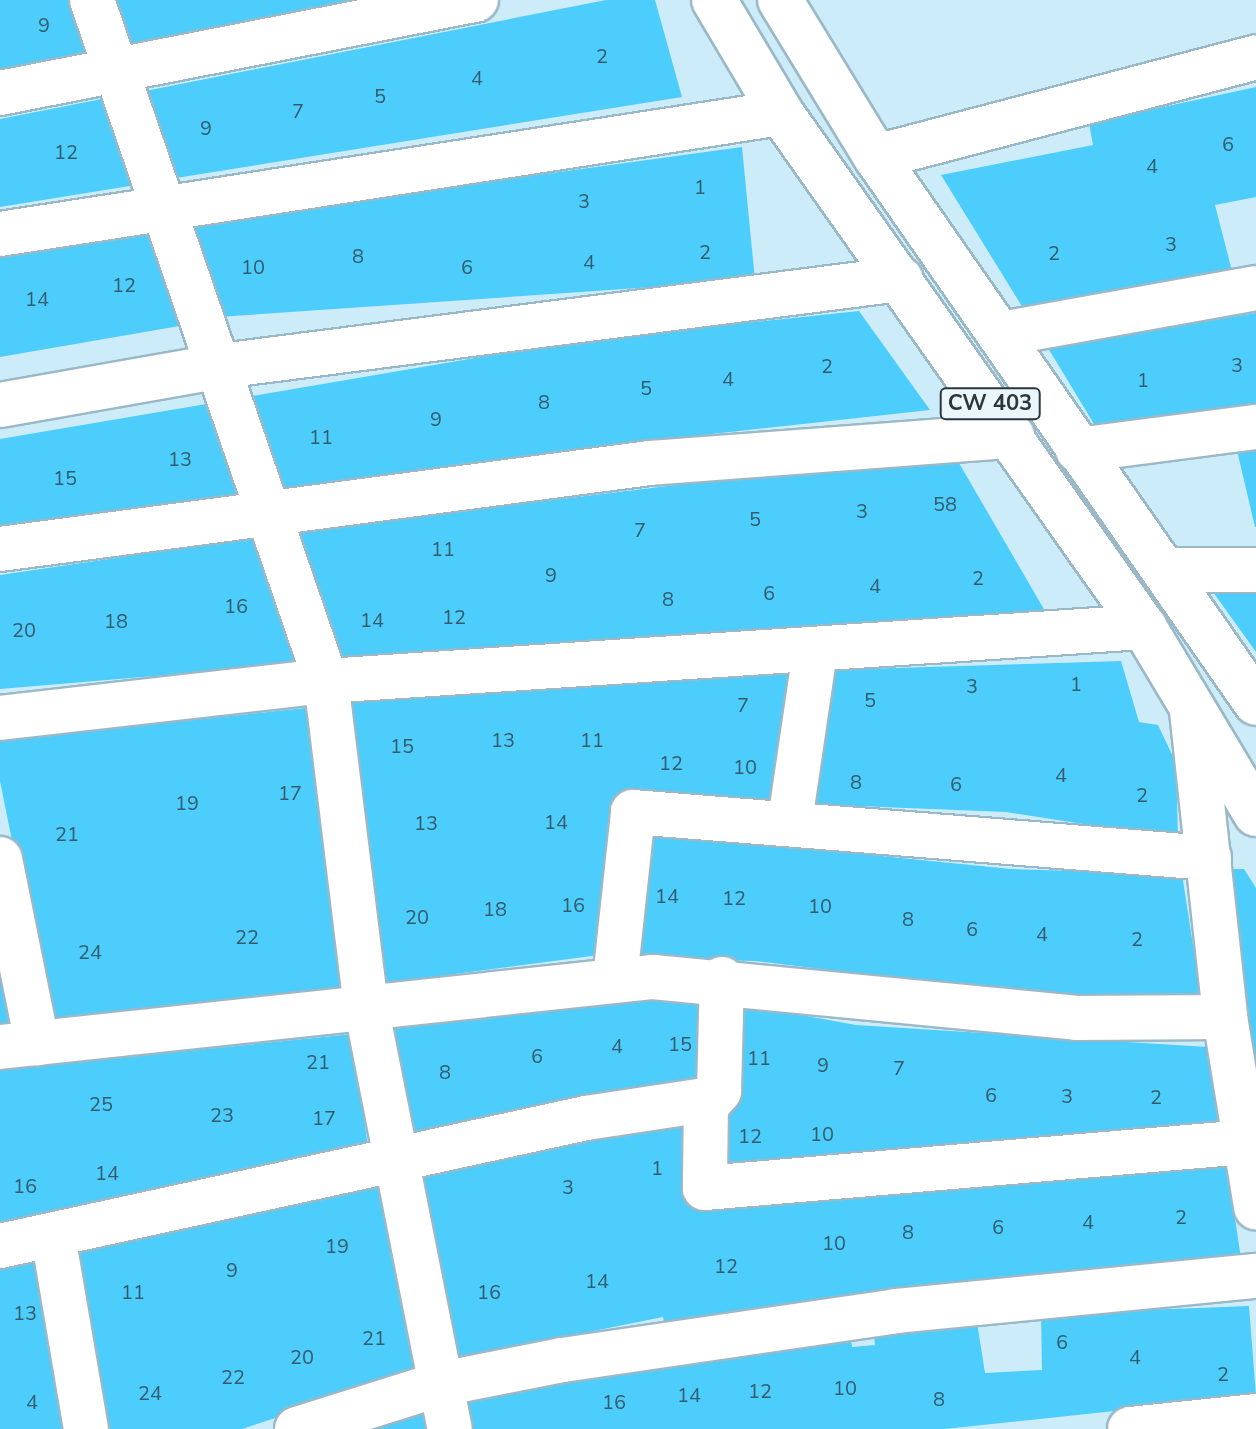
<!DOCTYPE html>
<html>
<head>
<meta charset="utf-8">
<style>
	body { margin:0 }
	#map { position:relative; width:1256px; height:1429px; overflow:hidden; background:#cdecfa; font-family:"Nunito Sans",sans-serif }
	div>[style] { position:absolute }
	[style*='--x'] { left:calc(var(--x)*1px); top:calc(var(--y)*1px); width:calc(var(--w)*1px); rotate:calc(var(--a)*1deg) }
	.building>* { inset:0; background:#4dcdfc }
	.roads { filter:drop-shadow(2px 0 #9bb8c6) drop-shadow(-2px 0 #9bb8c6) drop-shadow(0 2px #9bb8c6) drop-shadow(0 -2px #9bb8c6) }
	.minor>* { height:44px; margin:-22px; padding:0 22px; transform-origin:22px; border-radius:22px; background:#fff }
	.primary>* { height:44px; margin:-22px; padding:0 22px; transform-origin:22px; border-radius:22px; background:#fff }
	span { translate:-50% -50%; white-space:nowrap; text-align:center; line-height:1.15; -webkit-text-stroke:6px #eaf6fb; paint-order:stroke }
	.number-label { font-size:20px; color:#345c6d }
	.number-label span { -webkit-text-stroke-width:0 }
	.shield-label span { padding:2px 6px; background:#eaf6fb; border:2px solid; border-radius:6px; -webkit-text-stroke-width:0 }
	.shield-label { font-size:22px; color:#2b373d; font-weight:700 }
</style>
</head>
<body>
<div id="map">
	<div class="building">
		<i style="clip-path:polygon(0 0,79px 0,97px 50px,0 69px)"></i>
		<i style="clip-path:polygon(109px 0,345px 0,345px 1px,124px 45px)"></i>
		<i style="clip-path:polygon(606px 0,655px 0,682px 97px,170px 179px,140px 92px)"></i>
		<i style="clip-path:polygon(1256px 87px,1256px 197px,1215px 205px,1232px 271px,1023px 308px,941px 175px,1093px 145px,1089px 123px)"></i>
		<i style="clip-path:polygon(112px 97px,142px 184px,0 207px,0 119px)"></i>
		<i style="clip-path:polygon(742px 147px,755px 280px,218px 317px,185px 223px)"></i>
		<i style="clip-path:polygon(159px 230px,191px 324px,0 357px,0 256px)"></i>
		<i style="clip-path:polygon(859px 311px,930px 410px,602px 446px,280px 495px,246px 397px,574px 341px)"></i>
		<i style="clip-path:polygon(1256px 313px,1256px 410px,1094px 424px,1048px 348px)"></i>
		<i style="clip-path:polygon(218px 402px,251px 497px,0 542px,0 439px)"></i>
		<i style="clip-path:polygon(1256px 441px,1256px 527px,1255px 527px,1235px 442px)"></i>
		<i style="clip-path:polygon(959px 463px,1045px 611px,336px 660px,292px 532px,692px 483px)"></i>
		<i style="clip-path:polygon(264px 536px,308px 663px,0 689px,0 575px)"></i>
		<i style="clip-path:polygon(1208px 585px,1256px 586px,1256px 652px)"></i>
		<i style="clip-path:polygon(1121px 661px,1139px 722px,1158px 725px,1176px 763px,1178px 839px,1006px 812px,807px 804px,830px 670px)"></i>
		<i style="clip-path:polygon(796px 672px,772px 802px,626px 796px,607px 954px,386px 983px,342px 702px)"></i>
		<i style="clip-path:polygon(315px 707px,354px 987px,48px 1019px,0 781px,0 741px)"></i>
		<i style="clip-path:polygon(641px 832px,1011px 869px,1182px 874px,1204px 1016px,755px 961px,626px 958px)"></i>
		<i style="clip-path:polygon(1221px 869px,1244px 869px,1256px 888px,1256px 1093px)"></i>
		<i style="clip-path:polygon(0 934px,19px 1022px,0 1024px)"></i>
		<i style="clip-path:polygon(709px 999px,708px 1089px,407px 1139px,391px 1025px,575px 1000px)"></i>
		<i style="clip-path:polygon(730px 1002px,856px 1025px,1208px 1047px,1224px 1147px,712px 1168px)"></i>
		<i style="clip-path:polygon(353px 1034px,368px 1148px,0 1229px,0 1070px)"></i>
		<i style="clip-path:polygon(701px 1110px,698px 1206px,1227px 1165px,1242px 1265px,951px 1283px,666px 1333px,663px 1317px,455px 1359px,404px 1175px)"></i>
		<i style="clip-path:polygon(378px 1181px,419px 1371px,242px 1429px,104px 1429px,76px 1248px)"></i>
		<i style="clip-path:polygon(41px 1255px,68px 1429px,0 1429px,0 1264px)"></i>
		<i style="clip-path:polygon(1249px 1306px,1256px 1396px,945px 1429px,468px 1429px,462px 1394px,851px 1338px,852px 1347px,875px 1345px,874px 1335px,977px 1322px,985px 1373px,1042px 1370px,1041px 1314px)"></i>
		<i style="clip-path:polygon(428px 1410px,432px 1429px,369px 1429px)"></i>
	</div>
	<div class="roads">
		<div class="minor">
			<i style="--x:92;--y:0;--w:720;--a:71.04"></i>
			<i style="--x:326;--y:681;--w:327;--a:83"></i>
			<i style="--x:366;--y:1006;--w:431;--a:78.8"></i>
			<i style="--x:0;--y:93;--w:485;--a:-11.1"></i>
			<i style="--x:876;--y:157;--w:393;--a:-14.7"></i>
			<i style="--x:0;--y:234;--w:790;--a:-8.81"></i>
			<i style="--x:1001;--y:334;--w:259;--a:-10.2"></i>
			<i style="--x:0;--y:405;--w:224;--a:-10"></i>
			<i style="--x:221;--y:366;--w:685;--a:-7.3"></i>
			<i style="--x:1078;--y:450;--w:179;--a:-7.4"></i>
			<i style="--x:0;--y:549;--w:656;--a:-7.54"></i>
			<i style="--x:650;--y:463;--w:363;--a:-4.3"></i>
			<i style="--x:1166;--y:570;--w:90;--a:0"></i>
			<i style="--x:1192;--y:711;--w:308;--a:83.8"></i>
			<i style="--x:1225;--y:1017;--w:193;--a:80.7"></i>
			<i style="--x:0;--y:718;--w:328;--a:-6.5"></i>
			<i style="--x:326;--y:681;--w:820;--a:-3.78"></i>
			<i style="--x:790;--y:821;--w:172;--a:-81.6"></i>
			<i style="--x:0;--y:859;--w:188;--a:78.6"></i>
			<i style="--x:615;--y:979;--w:168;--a:-83.8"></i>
			<i style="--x:633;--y:812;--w:578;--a:4.57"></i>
			<i style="--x:0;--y:1047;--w:657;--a:-6.12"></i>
			<i style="--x:653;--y:977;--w:426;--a:5.5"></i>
			<i style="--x:1077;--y:1018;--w:148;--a:-0.4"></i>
			<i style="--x:706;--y:1100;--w:88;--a:90.7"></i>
			<i style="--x:705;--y:1188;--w:543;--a:-4.86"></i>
			<i style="--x:53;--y:1236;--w:196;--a:80.3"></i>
			<i style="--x:0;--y:1246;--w:600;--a:-12.32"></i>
			<i style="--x:586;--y:1118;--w:127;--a:-8.6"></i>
			<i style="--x:712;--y:1099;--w:11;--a:-49"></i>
			<i style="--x:719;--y:1091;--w:112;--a:-88.5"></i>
			<i style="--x:297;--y:1429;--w:151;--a:-17.4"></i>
			<i style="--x:441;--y:1384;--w:123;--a:-11.2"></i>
			<i style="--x:562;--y:1360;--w:338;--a:-8.3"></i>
			<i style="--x:896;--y:1311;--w:362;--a:-5.6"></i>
			<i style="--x:1130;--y:1429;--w:127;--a:-5.9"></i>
		</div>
		<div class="primary">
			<i style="--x:714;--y:0;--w:131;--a:59.3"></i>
			<i style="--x:781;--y:113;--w:629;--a:54.77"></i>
			<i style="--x:1144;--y:627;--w:218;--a:59.1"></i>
			<i style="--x:780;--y:0;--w:184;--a:58.6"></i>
			<i style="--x:876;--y:157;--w:665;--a:55.16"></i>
		</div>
	</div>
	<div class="number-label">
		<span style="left:44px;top:25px">9</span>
		<span style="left:602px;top:56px">2</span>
		<span style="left:477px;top:78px">4</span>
		<span style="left:380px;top:96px">5</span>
		<span style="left:298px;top:111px">7</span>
		<span style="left:206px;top:128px">9</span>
		<span style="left:1228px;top:144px">6</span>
		<span style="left:66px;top:152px">12</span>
		<span style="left:1152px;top:166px">4</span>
		<span style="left:700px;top:187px">1</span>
		<span style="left:584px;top:201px">3</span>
		<span style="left:1171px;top:244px">3</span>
		<span style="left:705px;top:252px">2</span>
		<span style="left:1054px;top:253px">2</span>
		<span style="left:358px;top:256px">8</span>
		<span style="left:589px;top:262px">4</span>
		<span style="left:253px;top:267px">10</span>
		<span style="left:467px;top:267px">6</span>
		<span style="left:124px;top:285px">12</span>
		<span style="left:37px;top:299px">14</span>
		<span style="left:1237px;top:365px">3</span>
		<span style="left:827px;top:366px">2</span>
		<span style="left:728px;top:379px">4</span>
		<span style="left:1143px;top:380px">1</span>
		<span style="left:646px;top:388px">5</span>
		<span style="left:544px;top:402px">8</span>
		<span style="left:436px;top:419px">9</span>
		<span style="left:321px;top:437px">11</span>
		<span style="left:180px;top:459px">13</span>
		<span style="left:65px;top:478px">15</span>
		<span style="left:945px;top:504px">58</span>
		<span style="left:862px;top:511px">3</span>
		<span style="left:755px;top:519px">5</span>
		<span style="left:640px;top:530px">7</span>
		<span style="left:443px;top:549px">11</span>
		<span style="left:551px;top:575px">9</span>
		<span style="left:978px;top:578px">2</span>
		<span style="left:875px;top:586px">4</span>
		<span style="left:769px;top:593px">6</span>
		<span style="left:668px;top:599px">8</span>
		<span style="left:236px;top:606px">16</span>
		<span style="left:454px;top:617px">12</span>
		<span style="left:372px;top:620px">14</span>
		<span style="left:116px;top:621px">18</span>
		<span style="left:24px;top:630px">20</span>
		<span style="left:1076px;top:684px">1</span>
		<span style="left:972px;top:686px">3</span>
		<span style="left:870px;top:700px">5</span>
		<span style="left:743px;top:705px">7</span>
		<span style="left:503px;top:740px">13</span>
		<span style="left:592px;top:740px">11</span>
		<span style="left:402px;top:746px">15</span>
		<span style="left:671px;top:763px">12</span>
		<span style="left:745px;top:767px">10</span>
		<span style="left:1061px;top:775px">4</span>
		<span style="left:856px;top:782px">8</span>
		<span style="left:956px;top:784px">6</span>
		<span style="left:290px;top:793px">17</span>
		<span style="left:1142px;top:795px">2</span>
		<span style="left:187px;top:803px">19</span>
		<span style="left:556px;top:822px">14</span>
		<span style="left:426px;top:823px">13</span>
		<span style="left:67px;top:834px">21</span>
		<span style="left:667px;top:896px">14</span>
		<span style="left:734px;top:898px">12</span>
		<span style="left:573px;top:905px">16</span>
		<span style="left:820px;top:906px">10</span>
		<span style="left:495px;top:909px">18</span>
		<span style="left:417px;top:917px">20</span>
		<span style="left:908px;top:919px">8</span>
		<span style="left:972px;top:929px">6</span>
		<span style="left:1042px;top:934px">4</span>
		<span style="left:247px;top:937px">22</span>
		<span style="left:1137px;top:939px">2</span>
		<span style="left:90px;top:952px">24</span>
		<span style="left:680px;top:1044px">15</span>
		<span style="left:617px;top:1046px">4</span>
		<span style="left:537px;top:1056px">6</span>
		<span style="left:759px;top:1058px">11</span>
		<span style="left:318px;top:1062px">21</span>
		<span style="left:823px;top:1065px">9</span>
		<span style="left:899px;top:1068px">7</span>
		<span style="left:445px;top:1072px">8</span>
		<span style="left:991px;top:1095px">6</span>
		<span style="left:1067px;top:1096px">3</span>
		<span style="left:1156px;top:1097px">2</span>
		<span style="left:101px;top:1104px">25</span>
		<span style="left:222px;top:1115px">23</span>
		<span style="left:324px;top:1118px">17</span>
		<span style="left:822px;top:1134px">10</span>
		<span style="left:750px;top:1136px">12</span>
		<span style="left:657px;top:1168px">1</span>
		<span style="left:107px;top:1173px">14</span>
		<span style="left:25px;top:1186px">16</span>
		<span style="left:568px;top:1187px">3</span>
		<span style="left:1181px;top:1217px">2</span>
		<span style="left:1088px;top:1222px">4</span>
		<span style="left:998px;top:1227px">6</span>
		<span style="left:908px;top:1232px">8</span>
		<span style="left:834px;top:1243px">10</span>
		<span style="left:337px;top:1246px">19</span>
		<span style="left:726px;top:1266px">12</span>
		<span style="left:232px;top:1270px">9</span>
		<span style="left:597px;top:1281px">14</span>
		<span style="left:133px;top:1292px">11</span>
		<span style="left:489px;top:1292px">16</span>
		<span style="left:25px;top:1313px">13</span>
		<span style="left:374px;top:1338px">21</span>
		<span style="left:1062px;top:1342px">6</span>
		<span style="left:302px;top:1357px">20</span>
		<span style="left:1135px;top:1357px">4</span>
		<span style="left:1223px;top:1374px">2</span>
		<span style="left:233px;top:1377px">22</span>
		<span style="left:845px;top:1388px">10</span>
		<span style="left:760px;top:1391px">12</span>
		<span style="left:150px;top:1393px">24</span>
		<span style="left:689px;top:1395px">14</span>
		<span style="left:939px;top:1399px">8</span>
		<span style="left:32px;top:1402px">4</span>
		<span style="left:614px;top:1402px">16</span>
	</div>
	<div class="shield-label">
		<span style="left:990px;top:404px">CW 403</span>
	</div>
</div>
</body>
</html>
